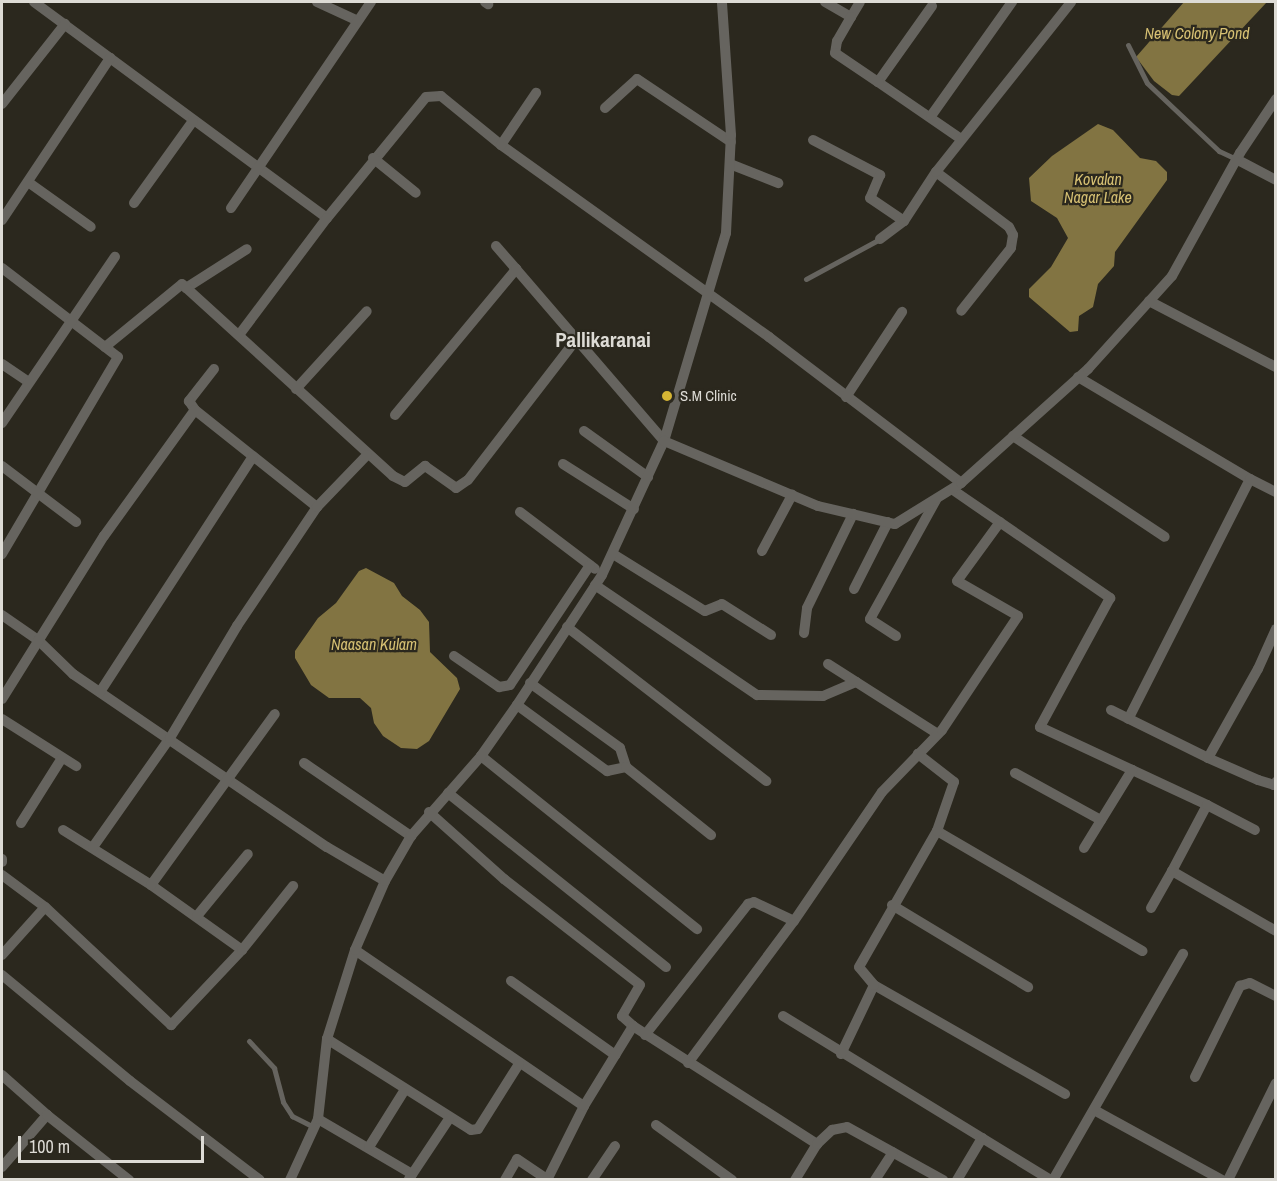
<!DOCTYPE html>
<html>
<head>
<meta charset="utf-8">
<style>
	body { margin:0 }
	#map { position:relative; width:1277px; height:1181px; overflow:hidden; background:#2b281e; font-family:"Archivo Narrow",sans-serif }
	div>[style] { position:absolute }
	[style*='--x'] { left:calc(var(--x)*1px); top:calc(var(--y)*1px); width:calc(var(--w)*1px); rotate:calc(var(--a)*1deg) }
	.water>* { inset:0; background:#827442 }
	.service>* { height:5px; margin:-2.5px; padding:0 2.5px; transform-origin:2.5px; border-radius:2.5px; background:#66645f }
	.minor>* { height:10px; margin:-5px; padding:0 5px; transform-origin:5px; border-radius:5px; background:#66645f }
	.dots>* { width:16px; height:16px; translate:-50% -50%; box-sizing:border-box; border:3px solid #2b281e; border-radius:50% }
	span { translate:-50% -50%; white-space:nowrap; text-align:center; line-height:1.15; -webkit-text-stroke:4.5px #2b281e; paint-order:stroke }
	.poi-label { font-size:15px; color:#dddbd5 }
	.left { translate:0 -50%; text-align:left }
	.water-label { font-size:16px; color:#d7c173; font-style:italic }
	.district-label { font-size:21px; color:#dddbd5; font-weight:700 }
	.frame { position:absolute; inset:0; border:3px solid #dddbd5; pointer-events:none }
	.scale { position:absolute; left:18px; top:1136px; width:186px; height:27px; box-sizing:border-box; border:3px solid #dddbd5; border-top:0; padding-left:8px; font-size:18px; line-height:21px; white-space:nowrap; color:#dddbd5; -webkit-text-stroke:4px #2b281e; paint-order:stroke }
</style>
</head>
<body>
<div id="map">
	<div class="water">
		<i style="clip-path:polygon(1184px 2px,1267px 2px,1179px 96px,1172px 95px,1154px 81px,1136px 57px)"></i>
		<i style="clip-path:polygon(1098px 124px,1113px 130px,1140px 158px,1156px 161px,1167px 172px,1167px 180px,1115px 252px,1114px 266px,1098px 284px,1093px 307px,1079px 316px,1078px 331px,1070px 332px,1029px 297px,1029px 289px,1051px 267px,1068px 238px,1057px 218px,1031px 201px,1029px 178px,1052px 156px)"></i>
		<i style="clip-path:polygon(366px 568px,394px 583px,402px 596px,420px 610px,429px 622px,430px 652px,457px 678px,460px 689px,429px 741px,417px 749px,401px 748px,383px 736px,374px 723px,371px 708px,360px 698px,329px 698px,311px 685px,295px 658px,295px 651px,318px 618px,336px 603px,359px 571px)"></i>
	</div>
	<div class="service">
		<i style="--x:1128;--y:45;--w:42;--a:63.4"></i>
		<i style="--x:1147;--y:83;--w:99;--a:43.4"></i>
		<i style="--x:1219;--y:151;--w:19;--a:25"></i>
		<i style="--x:806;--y:279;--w:84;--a:-28.4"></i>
		<i style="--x:249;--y:1041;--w:37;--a:47"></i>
		<i style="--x:274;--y:1068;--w:35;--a:75"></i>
		<i style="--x:283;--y:1102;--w:17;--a:57"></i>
		<i style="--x:292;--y:1116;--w:25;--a:27"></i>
	</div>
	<div class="minor">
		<i style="--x:34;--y:2;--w:364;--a:36.4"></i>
		<i style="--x:327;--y:218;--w:156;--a:-50.7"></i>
		<i style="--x:426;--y:97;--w:15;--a:-4"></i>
		<i style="--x:441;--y:96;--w:77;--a:39.2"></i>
		<i style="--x:501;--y:145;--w:330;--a:35.6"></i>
		<i style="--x:769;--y:337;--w:241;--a:37.2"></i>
		<i style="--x:317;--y:2;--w:43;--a:24.8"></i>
		<i style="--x:485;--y:2;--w:4;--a:34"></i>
		<i style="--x:825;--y:2;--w:30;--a:30"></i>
		<i style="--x:851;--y:17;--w:17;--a:-59"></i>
		<i style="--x:932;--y:6;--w:93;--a:125.4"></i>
		<i style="--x:878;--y:82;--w:101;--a:34.5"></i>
		<i style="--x:851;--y:17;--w:28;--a:120"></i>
		<i style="--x:837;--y:41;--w:12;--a:99"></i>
		<i style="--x:835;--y:53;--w:52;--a:34"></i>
		<i style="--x:2;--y:104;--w:102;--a:-51.8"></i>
		<i style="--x:605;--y:108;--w:43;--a:-42.2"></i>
		<i style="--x:637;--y:79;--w:113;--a:33.8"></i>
		<i style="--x:931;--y:116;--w:140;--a:-54.6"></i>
		<i style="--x:813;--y:140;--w:76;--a:27.6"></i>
		<i style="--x:880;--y:175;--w:25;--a:113"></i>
		<i style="--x:870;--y:198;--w:41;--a:34.1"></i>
		<i style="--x:501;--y:145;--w:63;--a:-56.1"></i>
		<i style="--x:373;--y:158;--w:55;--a:39.1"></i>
		<i style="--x:1236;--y:159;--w:45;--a:27.7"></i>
		<i style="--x:730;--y:164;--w:52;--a:21.6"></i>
		<i style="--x:936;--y:172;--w:91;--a:37"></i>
		<i style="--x:1009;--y:227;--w:9;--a:63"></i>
		<i style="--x:1013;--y:235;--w:13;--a:99"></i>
		<i style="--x:1011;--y:248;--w:80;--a:128.4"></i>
		<i style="--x:28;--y:182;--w:77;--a:35.5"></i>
		<i style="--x:134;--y:203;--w:101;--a:-54.3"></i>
		<i style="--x:231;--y:208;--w:249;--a:-55.8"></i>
		<i style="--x:2;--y:220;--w:195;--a:-56.3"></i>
		<i style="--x:880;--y:239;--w:30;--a:-37"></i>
		<i style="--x:904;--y:221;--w:59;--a:-56.9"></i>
		<i style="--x:936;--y:172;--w:217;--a:-51.5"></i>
		<i style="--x:496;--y:246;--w:30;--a:49"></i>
		<i style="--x:2;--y:268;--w:146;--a:37.5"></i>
		<i style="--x:118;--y:357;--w:229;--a:120.5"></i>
		<i style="--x:186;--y:288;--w:72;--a:-32.6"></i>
		<i style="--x:1149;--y:301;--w:143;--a:27.5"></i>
		<i style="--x:239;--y:335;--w:146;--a:-53.1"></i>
		<i style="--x:105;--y:347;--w:99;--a:-39.3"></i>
		<i style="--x:182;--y:284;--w:285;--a:42.3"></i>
		<i style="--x:393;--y:476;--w:13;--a:27"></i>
		<i style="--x:405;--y:482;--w:26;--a:-39"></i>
		<i style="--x:425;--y:466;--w:38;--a:35"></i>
		<i style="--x:456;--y:488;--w:14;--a:-34"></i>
		<i style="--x:468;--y:480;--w:175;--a:-52.4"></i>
		<i style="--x:2;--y:364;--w:32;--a:34"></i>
		<i style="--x:214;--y:369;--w:41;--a:128"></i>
		<i style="--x:189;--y:401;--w:11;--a:56"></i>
		<i style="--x:195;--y:410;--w:156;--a:38.5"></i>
		<i style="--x:1078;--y:377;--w:200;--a:30.7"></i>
		<i style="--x:1250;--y:479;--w:269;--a:116.9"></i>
		<i style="--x:296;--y:389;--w:105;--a:-47.7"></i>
		<i style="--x:846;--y:397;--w:102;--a:-56.6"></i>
		<i style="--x:395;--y:415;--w:190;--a:-50.3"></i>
		<i style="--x:516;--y:269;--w:227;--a:49.3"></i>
		<i style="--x:2;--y:423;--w:201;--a:-55.8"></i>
		<i style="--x:584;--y:431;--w:79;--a:35.7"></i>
		<i style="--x:1013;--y:436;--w:182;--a:33.6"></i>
		<i style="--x:664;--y:441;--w:217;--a:-73.4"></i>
		<i style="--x:726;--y:233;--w:98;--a:-87.1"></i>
		<i style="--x:731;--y:135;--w:133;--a:-93.9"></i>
		<i style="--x:563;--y:464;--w:84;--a:32.4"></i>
		<i style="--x:2;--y:466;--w:93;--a:37.1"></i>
		<i style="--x:1250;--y:479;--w:29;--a:27"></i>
		<i style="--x:953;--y:490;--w:191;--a:34.5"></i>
		<i style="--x:1110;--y:598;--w:147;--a:118.5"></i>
		<i style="--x:1040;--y:727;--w:184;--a:25"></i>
		<i style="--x:1207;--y:805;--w:75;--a:117.9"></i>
		<i style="--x:1172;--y:871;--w:120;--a:30"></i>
		<i style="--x:520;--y:512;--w:94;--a:37.2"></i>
		<i style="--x:762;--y:551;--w:64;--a:-61.8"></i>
		<i style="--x:613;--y:554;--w:108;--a:31.8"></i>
		<i style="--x:705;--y:611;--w:18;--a:-22"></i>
		<i style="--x:722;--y:604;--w:58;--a:32.3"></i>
		<i style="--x:595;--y:585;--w:196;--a:34.2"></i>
		<i style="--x:757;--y:695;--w:66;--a:0.9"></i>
		<i style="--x:823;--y:696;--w:36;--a:-23"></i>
		<i style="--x:854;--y:589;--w:75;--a:-63.1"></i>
		<i style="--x:2;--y:615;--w:44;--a:34.8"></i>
		<i style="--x:38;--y:640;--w:49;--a:44.2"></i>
		<i style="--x:73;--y:674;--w:307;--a:34.3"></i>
		<i style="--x:327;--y:847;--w:67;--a:30.4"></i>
		<i style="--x:567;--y:627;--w:252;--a:37.7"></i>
		<i style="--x:804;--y:633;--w:25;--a:-83"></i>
		<i style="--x:807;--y:608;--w:105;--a:-63.9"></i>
		<i style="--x:896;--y:636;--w:31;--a:-147"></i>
		<i style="--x:870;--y:619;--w:136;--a:-61"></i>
		<i style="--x:454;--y:656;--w:55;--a:34.6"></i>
		<i style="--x:499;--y:687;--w:11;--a:-10"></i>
		<i style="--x:510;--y:685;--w:144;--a:-56.3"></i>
		<i style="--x:828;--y:664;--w:130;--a:32.5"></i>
		<i style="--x:530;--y:683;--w:111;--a:35.8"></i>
		<i style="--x:620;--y:748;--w:20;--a:72"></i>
		<i style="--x:100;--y:692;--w:281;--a:-57"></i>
		<i style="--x:2;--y:699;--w:192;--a:-58"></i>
		<i style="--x:104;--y:536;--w:155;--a:-54.2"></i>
		<i style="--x:517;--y:705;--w:112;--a:36.3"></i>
		<i style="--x:607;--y:771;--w:19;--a:-12"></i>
		<i style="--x:626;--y:767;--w:109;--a:38.7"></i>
		<i style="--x:1111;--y:710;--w:108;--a:26.3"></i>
		<i style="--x:1208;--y:758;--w:55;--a:23.7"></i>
		<i style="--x:1258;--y:780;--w:17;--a:17"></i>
		<i style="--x:1274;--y:785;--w:4;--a:-56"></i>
		<i style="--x:2;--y:719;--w:88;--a:32.4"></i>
		<i style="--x:481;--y:756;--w:277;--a:38.7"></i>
		<i style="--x:1208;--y:758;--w:102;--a:-60.7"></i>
		<i style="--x:1258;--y:669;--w:44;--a:-65.8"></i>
		<i style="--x:304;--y:763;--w:130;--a:34.3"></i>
		<i style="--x:1015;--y:773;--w:98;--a:28.7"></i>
		<i style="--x:448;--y:793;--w:279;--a:38.6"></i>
		<i style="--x:1207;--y:805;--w:54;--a:27.5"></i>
		<i style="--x:429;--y:812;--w:101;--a:41.8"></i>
		<i style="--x:504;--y:879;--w:172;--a:37.9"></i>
		<i style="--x:640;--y:985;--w:36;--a:120"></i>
		<i style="--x:622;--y:1016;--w:15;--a:42"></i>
		<i style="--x:21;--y:823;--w:77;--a:-57.8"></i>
		<i style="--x:63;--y:830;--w:104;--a:32"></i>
		<i style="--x:151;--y:885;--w:112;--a:35.5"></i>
		<i style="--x:937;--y:831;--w:238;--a:30.3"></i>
		<i style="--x:93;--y:847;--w:133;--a:-54.8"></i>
		<i style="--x:170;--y:738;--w:131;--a:-59.1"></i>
		<i style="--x:237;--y:626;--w:143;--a:-56.1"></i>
		<i style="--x:317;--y:507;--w:72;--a:-46.1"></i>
		<i style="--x:1084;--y:848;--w:92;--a:-58.4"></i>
		<i style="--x:2;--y:862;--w:3;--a:-90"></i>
		<i style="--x:2;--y:875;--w:54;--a:36.7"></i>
		<i style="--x:45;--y:907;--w:173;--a:43.1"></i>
		<i style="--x:171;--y:1025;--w:103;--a:-46.6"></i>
		<i style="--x:242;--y:950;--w:82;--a:-51.4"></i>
		<i style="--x:151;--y:885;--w:211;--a:-54.1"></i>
		<i style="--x:892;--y:905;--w:159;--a:31.1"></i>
		<i style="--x:1151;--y:908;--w:43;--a:-60.4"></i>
		<i style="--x:197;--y:916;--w:80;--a:-50.6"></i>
		<i style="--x:355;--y:950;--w:277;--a:34.3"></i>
		<i style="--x:2;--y:955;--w:64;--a:-48.1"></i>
		<i style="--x:2;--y:975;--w:166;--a:39.6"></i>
		<i style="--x:130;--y:1081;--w:163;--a:37.3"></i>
		<i style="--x:511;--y:981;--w:128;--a:35.4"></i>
		<i style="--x:874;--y:985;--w:220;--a:29.7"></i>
		<i style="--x:783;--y:1016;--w:314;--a:31.5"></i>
		<i style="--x:645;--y:1035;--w:167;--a:-51.8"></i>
		<i style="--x:748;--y:904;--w:6;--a:-18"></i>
		<i style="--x:754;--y:902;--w:44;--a:25.4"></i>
		<i style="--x:327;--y:1039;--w:170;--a:32.3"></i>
		<i style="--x:471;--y:1130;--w:7;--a:-8"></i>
		<i style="--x:478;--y:1129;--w:77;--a:-57.8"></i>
		<i style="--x:841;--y:1054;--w:76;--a:-64.4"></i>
		<i style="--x:874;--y:985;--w:23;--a:-130"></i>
		<i style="--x:859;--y:967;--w:157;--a:-60.2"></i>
		<i style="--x:937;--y:831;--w:52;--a:-70.9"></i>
		<i style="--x:954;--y:782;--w:46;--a:-142.1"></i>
		<i style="--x:688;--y:1063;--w:177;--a:-53.3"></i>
		<i style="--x:794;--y:921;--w:156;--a:-55.7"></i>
		<i style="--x:882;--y:792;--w:86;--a:-45.9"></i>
		<i style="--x:942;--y:730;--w:137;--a:-56.3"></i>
		<i style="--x:1018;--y:616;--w:70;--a:-150.2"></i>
		<i style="--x:957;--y:581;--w:73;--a:-53.9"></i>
		<i style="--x:2;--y:1075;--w:60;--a:41.6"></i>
		<i style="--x:1195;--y:1077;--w:102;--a:-63.7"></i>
		<i style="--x:1240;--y:986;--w:10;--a:-17"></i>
		<i style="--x:1250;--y:983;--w:29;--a:27"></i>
		<i style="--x:1096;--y:1111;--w:144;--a:28.7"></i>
		<i style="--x:318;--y:1119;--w:109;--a:30.3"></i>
		<i style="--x:656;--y:1125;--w:94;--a:35.9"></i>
		<i style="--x:369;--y:1147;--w:66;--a:-58"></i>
		<i style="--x:2;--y:1167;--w:69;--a:-49.1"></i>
		<i style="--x:47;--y:1115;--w:105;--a:38.4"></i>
		<i style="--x:409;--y:1179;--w:72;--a:-56.3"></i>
		<i style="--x:290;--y:1180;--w:67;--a:-65.3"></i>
		<i style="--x:318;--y:1119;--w:81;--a:-83.6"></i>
		<i style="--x:327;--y:1039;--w:93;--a:-72.5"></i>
		<i style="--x:355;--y:950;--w:75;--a:-66.5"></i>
		<i style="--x:385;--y:881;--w:52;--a:-60"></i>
		<i style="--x:411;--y:836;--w:106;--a:-48.8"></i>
		<i style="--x:481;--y:756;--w:62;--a:-54.8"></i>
		<i style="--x:517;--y:705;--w:155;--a:-56.8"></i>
		<i style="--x:602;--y:575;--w:148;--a:-65.2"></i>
		<i style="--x:664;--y:441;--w:167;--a:22.9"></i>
		<i style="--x:818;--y:506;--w:79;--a:13.2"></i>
		<i style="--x:895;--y:524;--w:78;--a:-31.8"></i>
		<i style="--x:961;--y:483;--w:171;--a:-41.9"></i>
		<i style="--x:1088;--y:369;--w:125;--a:-47.9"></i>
		<i style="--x:1172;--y:276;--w:141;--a:-61.1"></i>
		<i style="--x:1240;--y:153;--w:65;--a:-56.3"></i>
		<i style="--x:505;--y:1180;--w:24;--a:-60"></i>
		<i style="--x:517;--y:1159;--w:34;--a:34"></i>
		<i style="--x:547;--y:1180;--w:83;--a:-63.4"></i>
		<i style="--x:584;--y:1106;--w:94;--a:-58.5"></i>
		<i style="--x:633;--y:1026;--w:219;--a:32.7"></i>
		<i style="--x:592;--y:1180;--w:41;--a:-55.9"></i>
		<i style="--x:795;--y:1180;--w:42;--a:-58.6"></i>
		<i style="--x:817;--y:1144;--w:21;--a:-43"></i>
		<i style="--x:832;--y:1130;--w:15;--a:-11"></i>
		<i style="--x:847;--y:1127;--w:110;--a:28.9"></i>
		<i style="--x:875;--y:1180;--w:33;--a:-57"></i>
		<i style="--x:957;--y:1180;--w:49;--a:-59.2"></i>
		<i style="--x:1053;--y:1180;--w:261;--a:-60.1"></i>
		<i style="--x:1228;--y:1180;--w:108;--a:-63.7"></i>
	</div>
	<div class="dots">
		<i style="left:667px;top:396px;background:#d6b534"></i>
	</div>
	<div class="poi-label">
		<span class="left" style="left:680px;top:396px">S.M Clinic</span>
	</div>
	<div class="water-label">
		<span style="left:1197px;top:33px">New Colony Pond</span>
		<span style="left:1098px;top:188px">Kovalan<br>Nagar Lake</span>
		<span style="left:374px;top:644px">Naasan Kulam</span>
	</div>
	<div class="district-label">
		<span style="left:603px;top:340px">Pallikaranai</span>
	</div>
	<div class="frame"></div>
	<div class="scale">100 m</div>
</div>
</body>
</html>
